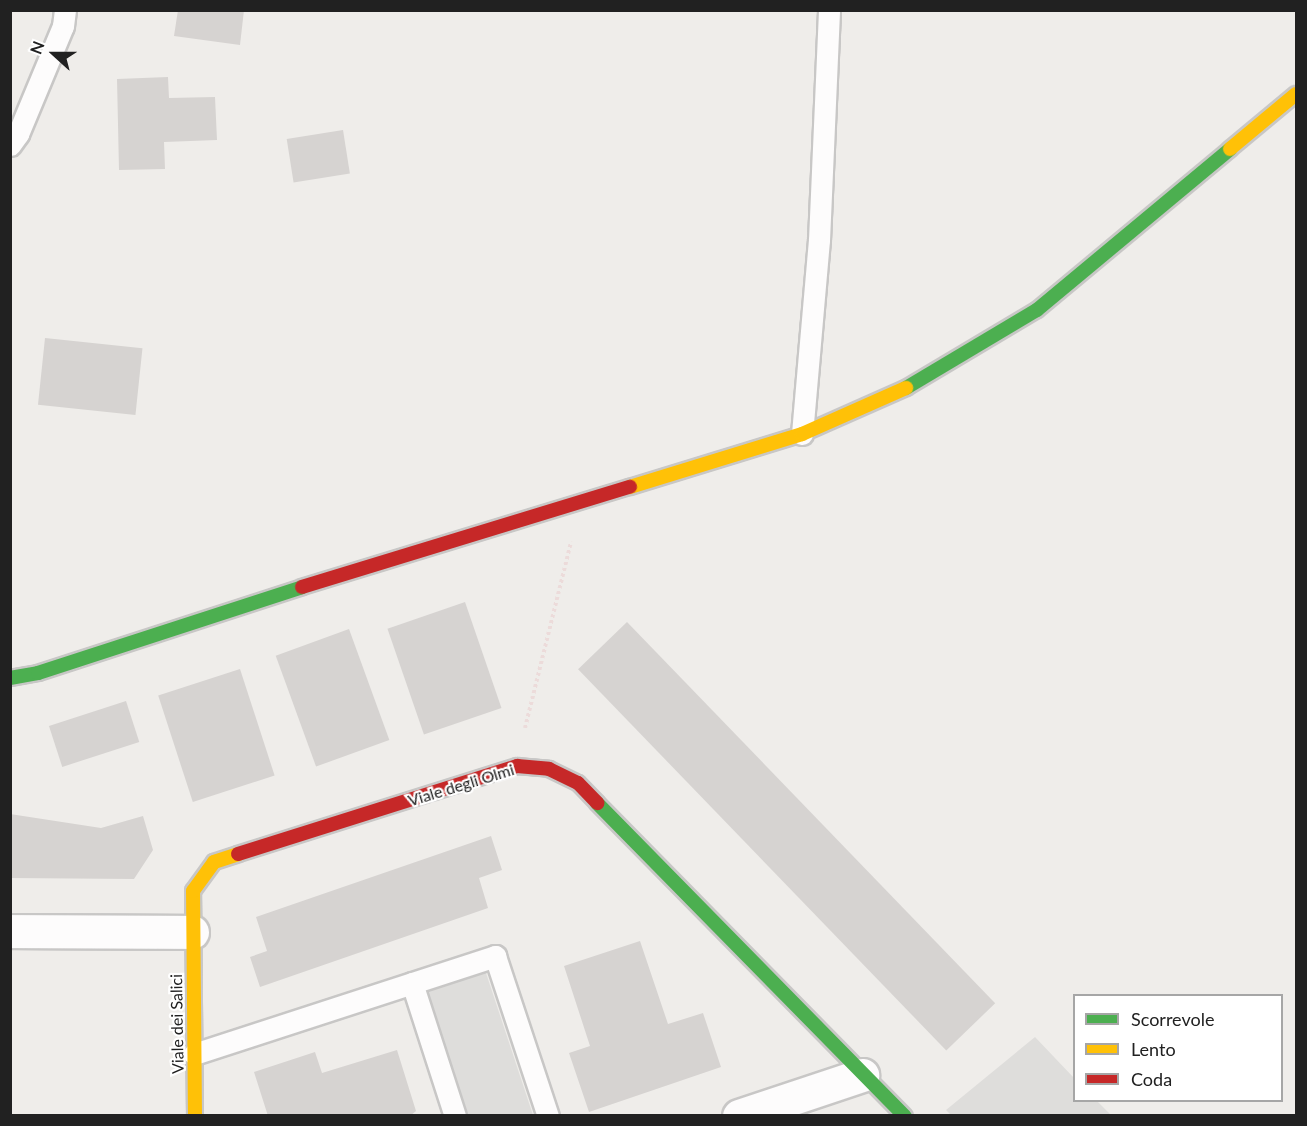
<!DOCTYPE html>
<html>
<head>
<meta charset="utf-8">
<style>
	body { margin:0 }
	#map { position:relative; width:1307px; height:1126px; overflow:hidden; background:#efedea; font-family:Lato,sans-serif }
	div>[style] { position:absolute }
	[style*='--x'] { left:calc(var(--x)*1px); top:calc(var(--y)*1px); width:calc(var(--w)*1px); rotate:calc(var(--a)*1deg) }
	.residential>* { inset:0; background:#dedddb }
	.building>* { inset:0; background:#d6d3d1; transform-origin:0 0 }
	.path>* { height:4px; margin-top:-2px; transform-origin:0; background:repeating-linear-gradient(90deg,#ecdbda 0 3px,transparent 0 6px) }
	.roads { filter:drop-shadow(2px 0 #c8c7c6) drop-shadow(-2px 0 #c8c7c6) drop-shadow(0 2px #c8c7c6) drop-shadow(0 -2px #c8c7c6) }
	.lane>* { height:21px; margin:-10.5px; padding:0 10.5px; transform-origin:10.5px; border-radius:10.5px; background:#fdfcfc }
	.street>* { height:33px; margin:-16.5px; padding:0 16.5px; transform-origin:16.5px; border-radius:16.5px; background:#fdfcfc }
	.fast>* { height:14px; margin:-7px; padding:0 7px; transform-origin:7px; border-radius:7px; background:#4caf50 }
	.slow>* { height:14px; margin:-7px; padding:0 7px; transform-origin:7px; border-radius:7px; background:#ffc107 }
	.jam>* { height:14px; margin:-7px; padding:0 7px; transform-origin:7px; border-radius:7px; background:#c62828 }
	span { translate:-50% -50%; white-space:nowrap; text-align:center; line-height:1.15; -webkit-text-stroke:4.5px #fff; paint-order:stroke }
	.street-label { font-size:16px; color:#212121 }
	.frame { position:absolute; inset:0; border:12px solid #212121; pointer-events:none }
	.legend { position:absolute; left:1073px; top:994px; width:210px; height:108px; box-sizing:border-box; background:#fff; border:2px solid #a6a6a6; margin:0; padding:8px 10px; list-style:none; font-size:18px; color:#212121 }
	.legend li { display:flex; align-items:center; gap:12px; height:30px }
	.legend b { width:30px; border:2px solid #a6a6a6 }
	.north { position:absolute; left:24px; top:24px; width:60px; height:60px; -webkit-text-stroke:4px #fff; paint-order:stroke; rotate:291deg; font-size:16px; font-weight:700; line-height:24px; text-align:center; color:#212121 }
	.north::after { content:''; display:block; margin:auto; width:21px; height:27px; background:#212121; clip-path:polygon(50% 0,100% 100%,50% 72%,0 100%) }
</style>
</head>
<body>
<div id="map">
	<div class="residential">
		<i style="clip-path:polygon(485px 970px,533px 1115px,466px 1115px,424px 991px)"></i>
		<i style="clip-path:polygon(1035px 1037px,1074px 1078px,1074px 1100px,1097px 1101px,1111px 1115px,952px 1116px,946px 1110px)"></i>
	</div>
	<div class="building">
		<i style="clip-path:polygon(178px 10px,244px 10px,240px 45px,174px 36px)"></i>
		<i style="clip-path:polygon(168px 77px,169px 98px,215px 97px,217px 140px,164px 142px,165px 169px,119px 170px,117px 79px)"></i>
		<i style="left:343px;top:130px;width:44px;height:57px;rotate:81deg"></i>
		<i style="left:45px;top:338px;width:98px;height:67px;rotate:6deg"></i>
		<i style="left:465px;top:602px;width:112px;height:82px;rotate:71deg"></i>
		<i style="left:627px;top:622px;width:530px;height:68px;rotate:46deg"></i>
		<i style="left:349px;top:629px;width:118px;height:78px;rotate:70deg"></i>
		<i style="left:240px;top:669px;width:112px;height:86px;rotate:72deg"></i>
		<i style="left:126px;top:701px;width:43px;height:81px;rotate:72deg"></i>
		<i style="clip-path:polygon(10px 814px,101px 828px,143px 816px,153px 850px,134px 879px,10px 878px)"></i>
		<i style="clip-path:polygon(491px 836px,502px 870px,479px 878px,488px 908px,260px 987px,250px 957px,267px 951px,256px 917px)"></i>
		<i style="clip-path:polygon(640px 941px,668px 1024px,703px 1013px,721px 1067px,589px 1112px,569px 1053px,590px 1046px,564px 966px)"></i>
		<i style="clip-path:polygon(397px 1050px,416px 1111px,410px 1116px,268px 1116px,254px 1072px,315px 1052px,322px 1073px)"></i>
	</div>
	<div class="path">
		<i style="--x:525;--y:728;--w:192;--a:-76.1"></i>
	</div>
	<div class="roads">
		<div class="lane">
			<i style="--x:10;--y:145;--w:14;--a:-54"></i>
			<i style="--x:18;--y:134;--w:117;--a:-67.4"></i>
			<i style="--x:63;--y:26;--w:16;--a:-83"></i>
			<i style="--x:802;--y:434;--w:195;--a:-85"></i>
			<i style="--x:819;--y:240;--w:230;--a:-87.5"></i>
			<i style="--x:412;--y:983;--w:140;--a:72.1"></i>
			<i style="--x:194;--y:1054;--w:317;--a:-18"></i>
			<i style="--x:495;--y:956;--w:169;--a:71.7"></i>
		</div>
		<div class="street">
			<i style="--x:10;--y:931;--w:182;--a:0.3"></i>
			<i style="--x:739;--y:1116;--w:130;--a:-18.4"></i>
		</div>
		<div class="fast">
			<i style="--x:906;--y:388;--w:152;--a:-30.8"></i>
			<i style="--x:1037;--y:310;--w:251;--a:-39.8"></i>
			<i style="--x:10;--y:678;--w:28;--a:-10"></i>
			<i style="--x:38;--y:673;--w:278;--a:-18"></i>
			<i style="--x:597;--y:803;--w:439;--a:45.5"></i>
		</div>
		<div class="slow">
			<i style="--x:1230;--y:149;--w:86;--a:-39.8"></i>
			<i style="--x:630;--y:487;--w:180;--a:-17.1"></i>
			<i style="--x:802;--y:434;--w:114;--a:-23.9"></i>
			<i style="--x:195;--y:1116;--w:225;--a:-90.5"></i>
			<i style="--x:193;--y:891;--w:36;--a:-54"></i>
			<i style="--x:214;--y:862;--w:25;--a:-18"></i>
		</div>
		<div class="jam">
			<i style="--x:302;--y:587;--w:343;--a:-17"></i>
			<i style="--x:238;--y:854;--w:293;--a:-17.5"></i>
			<i style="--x:517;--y:766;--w:32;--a:5"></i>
			<i style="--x:549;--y:769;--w:32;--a:26"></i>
			<i style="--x:578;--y:783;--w:28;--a:46"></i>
		</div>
	</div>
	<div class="street-label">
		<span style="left:461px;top:785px;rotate:-17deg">Viale degli Olmi</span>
		<span style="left:177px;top:1024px;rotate:-91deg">Viale dei Salici</span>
	</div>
	<div class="frame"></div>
	<ul class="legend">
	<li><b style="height:8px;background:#4caf50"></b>Scorrevole</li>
	<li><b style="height:8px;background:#ffc107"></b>Lento</li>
	<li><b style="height:8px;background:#c62828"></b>Coda</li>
	</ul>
	<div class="north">N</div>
</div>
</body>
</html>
